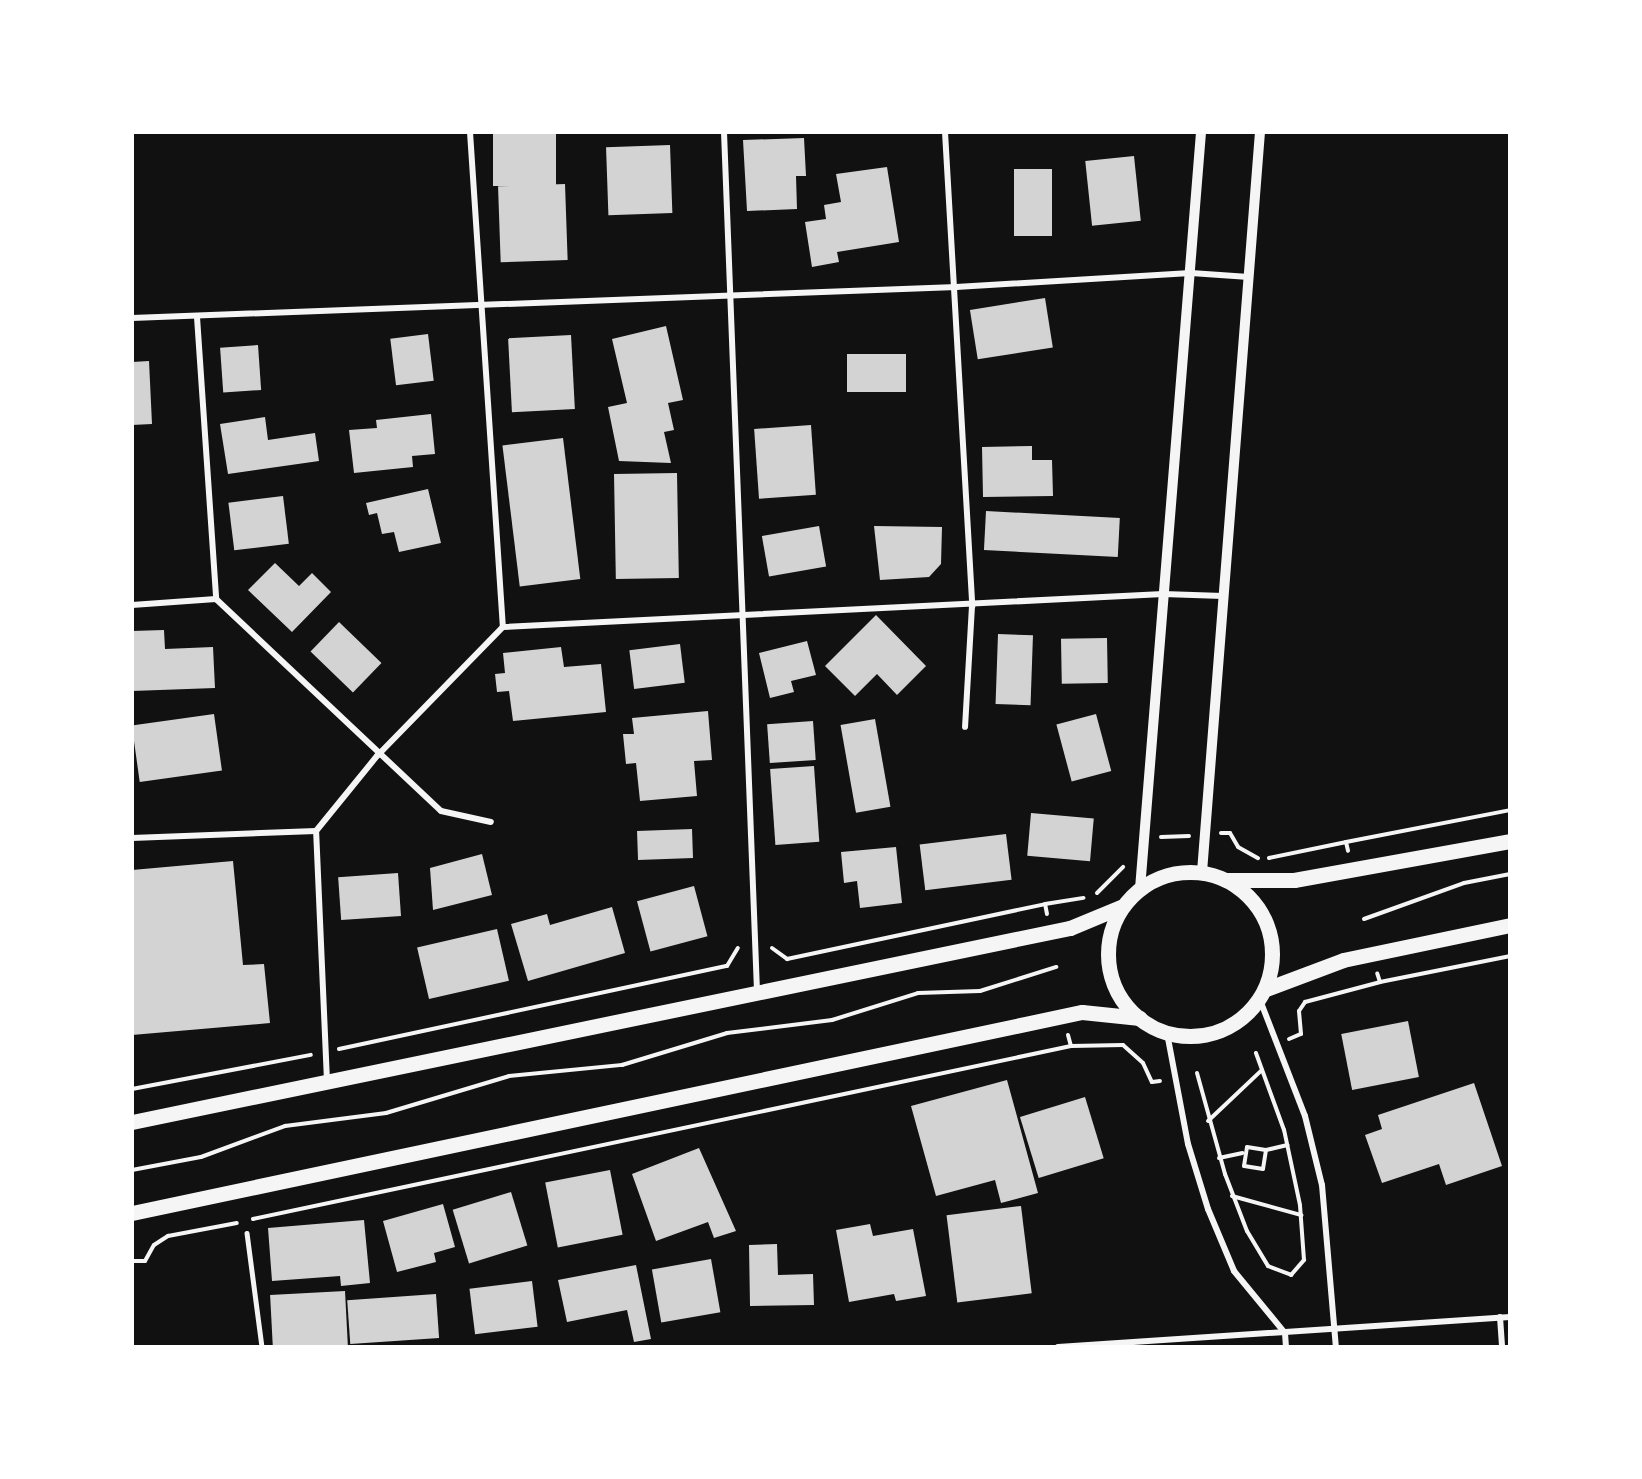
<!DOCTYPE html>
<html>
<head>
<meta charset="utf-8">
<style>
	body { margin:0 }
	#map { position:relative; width:1642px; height:1479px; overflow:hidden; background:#111; font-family:Roboto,sans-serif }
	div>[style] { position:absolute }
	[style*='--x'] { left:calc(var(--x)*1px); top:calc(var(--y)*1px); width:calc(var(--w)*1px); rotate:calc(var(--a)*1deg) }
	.building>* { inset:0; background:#d3d3d3; transform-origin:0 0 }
	.path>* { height:4px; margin:-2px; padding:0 2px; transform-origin:2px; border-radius:2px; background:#f5f5f5 }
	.service>* { height:4.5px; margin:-2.25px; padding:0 2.25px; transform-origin:2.25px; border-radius:2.25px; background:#f5f5f5 }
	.minor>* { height:6px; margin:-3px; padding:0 3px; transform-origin:3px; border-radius:3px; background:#f5f5f5 }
	.tertiary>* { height:10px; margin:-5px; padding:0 5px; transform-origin:5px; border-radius:5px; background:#f5f5f5 }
	.primary>* { height:15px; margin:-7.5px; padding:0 7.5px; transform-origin:7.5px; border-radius:7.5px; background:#f5f5f5 }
	.primary>.ring { margin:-7.5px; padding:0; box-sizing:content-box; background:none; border:15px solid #f5f5f5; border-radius:50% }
	span { translate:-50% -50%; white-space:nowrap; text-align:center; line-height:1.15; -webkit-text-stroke:4.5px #fff; paint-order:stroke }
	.frame { position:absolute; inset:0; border:134px solid #fff; pointer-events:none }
</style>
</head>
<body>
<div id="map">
	<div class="building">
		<i style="left:493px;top:132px;width:63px;height:54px"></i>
		<i style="clip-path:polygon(804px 138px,806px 176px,796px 176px,797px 209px,747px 211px,743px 140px)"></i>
		<i style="left:670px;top:145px;width:68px;height:64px;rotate:88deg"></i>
		<i style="left:1134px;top:156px;width:65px;height:49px;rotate:84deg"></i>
		<i style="clip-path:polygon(887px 167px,899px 242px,837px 252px,839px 262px,812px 267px,805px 222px,826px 219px,824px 205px,841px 202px,836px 174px)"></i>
		<i style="left:1014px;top:169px;width:38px;height:67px"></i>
		<i style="left:565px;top:184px;width:76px;height:67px;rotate:88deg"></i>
		<i style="left:1045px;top:298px;width:50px;height:76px;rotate:81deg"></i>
		<i style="clip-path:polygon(666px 326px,683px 400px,668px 403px,674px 430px,664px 432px,671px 463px,619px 461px,608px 407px,627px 403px,612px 339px)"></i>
		<i style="left:428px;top:334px;width:47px;height:38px;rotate:83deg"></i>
		<i style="left:571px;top:335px;width:74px;height:63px;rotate:87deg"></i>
		<i style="left:258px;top:345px;width:45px;height:38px;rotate:86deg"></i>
		<i style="left:847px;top:354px;width:59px;height:38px"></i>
		<i style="clip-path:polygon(149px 361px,152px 424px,132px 425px,132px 362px)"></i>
		<i style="clip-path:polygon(431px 414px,435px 454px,412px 456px,413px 467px,354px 473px,349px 430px,377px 428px,376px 420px)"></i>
		<i style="clip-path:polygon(265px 417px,268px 440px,315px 433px,319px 461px,228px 474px,220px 424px)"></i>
		<i style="left:811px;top:425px;width:70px;height:57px;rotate:86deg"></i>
		<i style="left:563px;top:438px;width:142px;height:61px;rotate:83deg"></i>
		<i style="clip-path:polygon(1032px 446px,1032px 460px,1052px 460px,1053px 496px,983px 497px,982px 447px)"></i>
		<i style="left:677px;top:473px;width:105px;height:63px;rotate:89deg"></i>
		<i style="clip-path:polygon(428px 489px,441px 543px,399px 552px,394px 532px,382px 534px,377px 513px,369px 515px,366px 503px)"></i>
		<i style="left:283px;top:496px;width:48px;height:55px;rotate:83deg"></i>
		<i style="left:986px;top:511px;width:134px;height:39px;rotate:3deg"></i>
		<i style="left:819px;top:526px;width:41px;height:58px;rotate:80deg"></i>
		<i style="clip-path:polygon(874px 526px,942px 527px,941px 564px,929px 577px,880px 580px)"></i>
		<i style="clip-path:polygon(275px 563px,299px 586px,312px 573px,331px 592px,292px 632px,248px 590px)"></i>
		<i style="clip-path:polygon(876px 615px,926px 666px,897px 695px,877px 674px,855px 696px,825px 666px)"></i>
		<i style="left:339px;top:622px;width:59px;height:41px;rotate:44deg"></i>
		<i style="clip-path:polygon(164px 630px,165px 649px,213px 647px,215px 688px,132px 691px,132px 631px)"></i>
		<i style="left:998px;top:634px;width:35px;height:70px;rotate:2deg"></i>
		<i style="left:1107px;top:638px;width:45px;height:46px;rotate:89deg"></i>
		<i style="clip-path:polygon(807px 641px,816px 675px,791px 681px,794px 692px,770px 698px,759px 653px)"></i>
		<i style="left:680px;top:644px;width:39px;height:51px;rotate:83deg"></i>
		<i style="clip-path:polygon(561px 647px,564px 667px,601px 664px,606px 712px,513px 721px,509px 691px,497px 692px,495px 674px,505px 673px,503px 653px)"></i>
		<i style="clip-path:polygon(708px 711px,712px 760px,694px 761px,697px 796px,640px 801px,636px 763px,626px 764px,623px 734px,634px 734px,632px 718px)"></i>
		<i style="left:214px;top:714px;width:57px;height:83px;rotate:82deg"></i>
		<i style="left:1096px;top:714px;width:59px;height:41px;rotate:75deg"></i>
		<i style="left:875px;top:719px;width:89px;height:35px;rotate:80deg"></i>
		<i style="left:813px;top:721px;width:39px;height:46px;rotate:86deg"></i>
		<i style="left:814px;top:766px;width:76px;height:44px;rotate:86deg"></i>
		<i style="left:1031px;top:813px;width:63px;height:43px;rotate:5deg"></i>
		<i style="left:692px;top:829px;width:29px;height:55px;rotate:88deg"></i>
		<i style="left:1006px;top:834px;width:46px;height:87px;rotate:83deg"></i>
		<i style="clip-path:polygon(896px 847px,902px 903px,860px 908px,857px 881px,844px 883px,841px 852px)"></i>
		<i style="clip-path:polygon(482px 854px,492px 895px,433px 910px,430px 868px)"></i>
		<i style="clip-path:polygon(233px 861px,243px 965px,264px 964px,270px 1023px,132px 1035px,132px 870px)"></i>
		<i style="left:398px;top:873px;width:43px;height:60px;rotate:86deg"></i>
		<i style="left:694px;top:886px;width:52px;height:59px;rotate:75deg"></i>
		<i style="clip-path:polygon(612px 907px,625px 953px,528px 981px,511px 924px,547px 914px,550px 925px)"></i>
		<i style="left:497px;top:929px;width:53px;height:82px;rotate:77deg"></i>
		<i style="left:1408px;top:1021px;width:57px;height:68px;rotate:79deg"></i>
		<i style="clip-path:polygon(1007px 1080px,1038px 1193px,1001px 1203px,995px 1180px,936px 1196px,911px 1106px)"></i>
		<i style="clip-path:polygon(1474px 1083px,1502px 1166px,1446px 1185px,1439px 1164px,1382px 1183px,1365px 1135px,1382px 1129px,1378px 1115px)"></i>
		<i style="left:1085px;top:1097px;width:64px;height:68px;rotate:73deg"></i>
		<i style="clip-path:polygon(699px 1148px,736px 1231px,714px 1238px,708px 1222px,656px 1241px,632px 1174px)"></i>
		<i style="left:610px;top:1170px;width:66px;height:66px;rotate:79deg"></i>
		<i style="left:511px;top:1192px;width:56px;height:61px;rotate:73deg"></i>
		<i style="clip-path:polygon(443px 1204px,455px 1247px,434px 1253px,436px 1262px,397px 1272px,383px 1221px)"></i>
		<i style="left:1021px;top:1206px;width:88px;height:75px;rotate:83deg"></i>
		<i style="clip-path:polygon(364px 1220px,370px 1283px,341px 1286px,340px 1276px,272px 1281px,268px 1228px)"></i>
		<i style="clip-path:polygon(870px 1224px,873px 1236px,913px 1229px,926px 1296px,896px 1301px,894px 1294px,849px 1302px,836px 1230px)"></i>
		<i style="clip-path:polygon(777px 1244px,778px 1275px,813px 1274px,814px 1305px,750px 1306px,749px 1245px)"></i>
		<i style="left:711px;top:1259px;width:54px;height:60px;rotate:80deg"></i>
		<i style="clip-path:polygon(636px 1265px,651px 1339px,634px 1342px,627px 1310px,567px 1322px,558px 1280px)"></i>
		<i style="left:532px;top:1281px;width:46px;height:63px;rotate:83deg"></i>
		<i style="left:345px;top:1291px;width:54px;height:75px;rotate:87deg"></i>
		<i style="left:436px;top:1294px;width:44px;height:89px;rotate:86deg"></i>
	</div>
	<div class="path">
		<i style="--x:1221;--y:833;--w:9;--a:0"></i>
		<i style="--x:1230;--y:833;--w:16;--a:60"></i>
		<i style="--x:1238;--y:847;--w:23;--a:29"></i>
		<i style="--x:1161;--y:837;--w:28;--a:-2"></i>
		<i style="--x:1346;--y:842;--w:167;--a:-11"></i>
		<i style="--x:1269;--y:858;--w:79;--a:-11.7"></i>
		<i style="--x:1346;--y:842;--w:9;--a:77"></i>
		<i style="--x:1097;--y:893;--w:37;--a:-45"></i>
		<i style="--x:1047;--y:914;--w:10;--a:-101"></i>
		<i style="--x:1045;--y:904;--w:39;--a:-9"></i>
		<i style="--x:1364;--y:919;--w:106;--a:-19.8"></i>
		<i style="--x:1464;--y:883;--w:47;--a:-11.1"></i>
		<i style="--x:772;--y:948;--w:19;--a:36"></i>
		<i style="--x:787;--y:959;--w:264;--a:-12"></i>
		<i style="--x:1380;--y:982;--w:133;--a:-11.3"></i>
		<i style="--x:1068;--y:1035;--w:11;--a:75"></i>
		<i style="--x:1071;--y:1046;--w:52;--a:-1.1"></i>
		<i style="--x:1123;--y:1045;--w:27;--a:42"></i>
		<i style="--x:1143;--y:1063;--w:21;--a:65"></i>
		<i style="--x:1152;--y:1082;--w:8;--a:-7"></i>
		<i style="--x:1289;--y:1039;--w:13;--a:-23"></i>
		<i style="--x:1301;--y:1034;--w:23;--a:-95"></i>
		<i style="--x:1299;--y:1011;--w:11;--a:-56"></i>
		<i style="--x:1305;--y:1002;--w:78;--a:-14.9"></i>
		<i style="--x:1380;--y:982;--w:9;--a:-108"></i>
		<i style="--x:339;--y:1049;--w:397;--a:-12.1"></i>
		<i style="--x:727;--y:966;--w:21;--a:-59"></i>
		<i style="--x:1197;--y:1073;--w:105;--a:74.5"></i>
		<i style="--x:1225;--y:1174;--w:61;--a:68.9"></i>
		<i style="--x:1247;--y:1231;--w:41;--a:59"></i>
		<i style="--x:1268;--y:1266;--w:25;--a:21"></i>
		<i style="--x:1291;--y:1275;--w:20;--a:-49"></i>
		<i style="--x:1304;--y:1260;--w:55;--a:-94.2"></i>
		<i style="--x:1300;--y:1205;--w:77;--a:-102"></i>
		<i style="--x:1284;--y:1130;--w:82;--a:-110"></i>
		<i style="--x:132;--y:1089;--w:182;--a:-10.8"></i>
		<i style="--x:1208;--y:1121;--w:74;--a:-43.4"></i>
		<i style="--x:1266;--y:1150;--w:19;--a:99"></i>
		<i style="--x:1263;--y:1169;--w:19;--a:-171"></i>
		<i style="--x:1244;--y:1166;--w:19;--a:-81"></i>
		<i style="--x:1247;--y:1147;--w:19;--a:9"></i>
		<i style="--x:1266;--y:1150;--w:22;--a:-13"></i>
		<i style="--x:1219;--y:1158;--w:24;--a:-12"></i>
		<i style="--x:132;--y:1170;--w:70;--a:-10.7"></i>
		<i style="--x:201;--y:1157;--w:90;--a:-20.3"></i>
		<i style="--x:285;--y:1126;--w:102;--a:-7.3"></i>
		<i style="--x:386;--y:1113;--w:128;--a:-16.7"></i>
		<i style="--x:509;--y:1076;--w:114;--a:-5.6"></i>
		<i style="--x:622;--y:1065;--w:110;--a:-16.9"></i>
		<i style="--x:727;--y:1033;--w:106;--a:-7.1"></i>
		<i style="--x:832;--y:1020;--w:90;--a:-17.4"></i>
		<i style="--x:918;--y:993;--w:62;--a:-1.8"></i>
		<i style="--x:980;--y:991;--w:80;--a:-17.5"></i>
		<i style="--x:1232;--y:1196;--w:72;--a:15.4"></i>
		<i style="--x:253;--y:1219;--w:836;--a:-11.94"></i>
		<i style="--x:132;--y:1261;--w:13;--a:0"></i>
		<i style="--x:145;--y:1261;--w:18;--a:-61"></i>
		<i style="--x:154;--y:1245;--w:17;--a:-33"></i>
		<i style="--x:168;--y:1236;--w:70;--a:-10.7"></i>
	</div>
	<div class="service">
		<i style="--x:247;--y:1233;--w:115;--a:82.5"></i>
	</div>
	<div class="minor">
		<i style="--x:470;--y:132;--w:496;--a:86.2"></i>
		<i style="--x:724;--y:132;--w:860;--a:87.8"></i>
		<i style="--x:945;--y:132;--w:475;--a:86.7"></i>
		<i style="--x:972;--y:606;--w:121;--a:93.3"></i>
		<i style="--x:197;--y:317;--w:283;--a:86.1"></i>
		<i style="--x:216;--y:599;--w:309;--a:43.3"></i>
		<i style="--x:441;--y:811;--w:51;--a:12.4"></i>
		<i style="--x:132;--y:318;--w:825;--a:-2.15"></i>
		<i style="--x:956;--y:287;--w:235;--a:-3.4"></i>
		<i style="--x:1191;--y:273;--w:58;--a:3.9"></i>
		<i style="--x:132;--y:605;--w:84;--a:-4.1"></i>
		<i style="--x:132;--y:838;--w:184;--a:-2.2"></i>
		<i style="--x:1260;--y:1000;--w:124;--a:68.8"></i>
		<i style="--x:1305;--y:1116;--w:71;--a:76.2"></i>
		<i style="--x:1322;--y:1185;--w:163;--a:85.1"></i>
		<i style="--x:1167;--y:1033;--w:113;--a:79.3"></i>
		<i style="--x:1188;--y:1144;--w:68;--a:72.9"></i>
		<i style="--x:1208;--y:1209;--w:67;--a:67.2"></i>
		<i style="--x:1234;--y:1271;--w:80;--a:50.6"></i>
		<i style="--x:1285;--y:1333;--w:14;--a:86"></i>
		<i style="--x:327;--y:1081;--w:250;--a:-92.5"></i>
		<i style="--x:316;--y:831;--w:97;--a:-50.9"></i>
		<i style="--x:377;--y:756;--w:180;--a:-45.7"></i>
		<i style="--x:503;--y:627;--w:661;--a:-2.86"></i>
		<i style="--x:1163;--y:594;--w:60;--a:1.9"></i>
		<i style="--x:1500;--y:1317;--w:30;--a:86"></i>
		<i style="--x:1058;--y:1347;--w:453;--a:-3.8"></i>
	</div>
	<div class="tertiary">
		<i style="--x:1202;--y:872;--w:742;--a:-85.52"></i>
		<i style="--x:1140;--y:889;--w:759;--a:-85.39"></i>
	</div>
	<div class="primary">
		<i class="ring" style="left:1108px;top:872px;width:149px;height:149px"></i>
		<i style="--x:1227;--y:880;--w:67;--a:0"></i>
		<i style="--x:1294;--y:880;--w:219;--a:-10.2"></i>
		<i style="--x:1266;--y:989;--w:82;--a:-20.6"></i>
		<i style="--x:1343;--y:960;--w:171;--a:-11.8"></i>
		<i style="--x:132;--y:1122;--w:958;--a:-11.69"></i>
		<i style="--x:1070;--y:928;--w:57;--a:-22.5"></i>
		<i style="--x:132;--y:1213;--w:971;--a:-11.95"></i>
		<i style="--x:1082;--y:1012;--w:58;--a:5.9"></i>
	</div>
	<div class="frame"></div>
</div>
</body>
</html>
